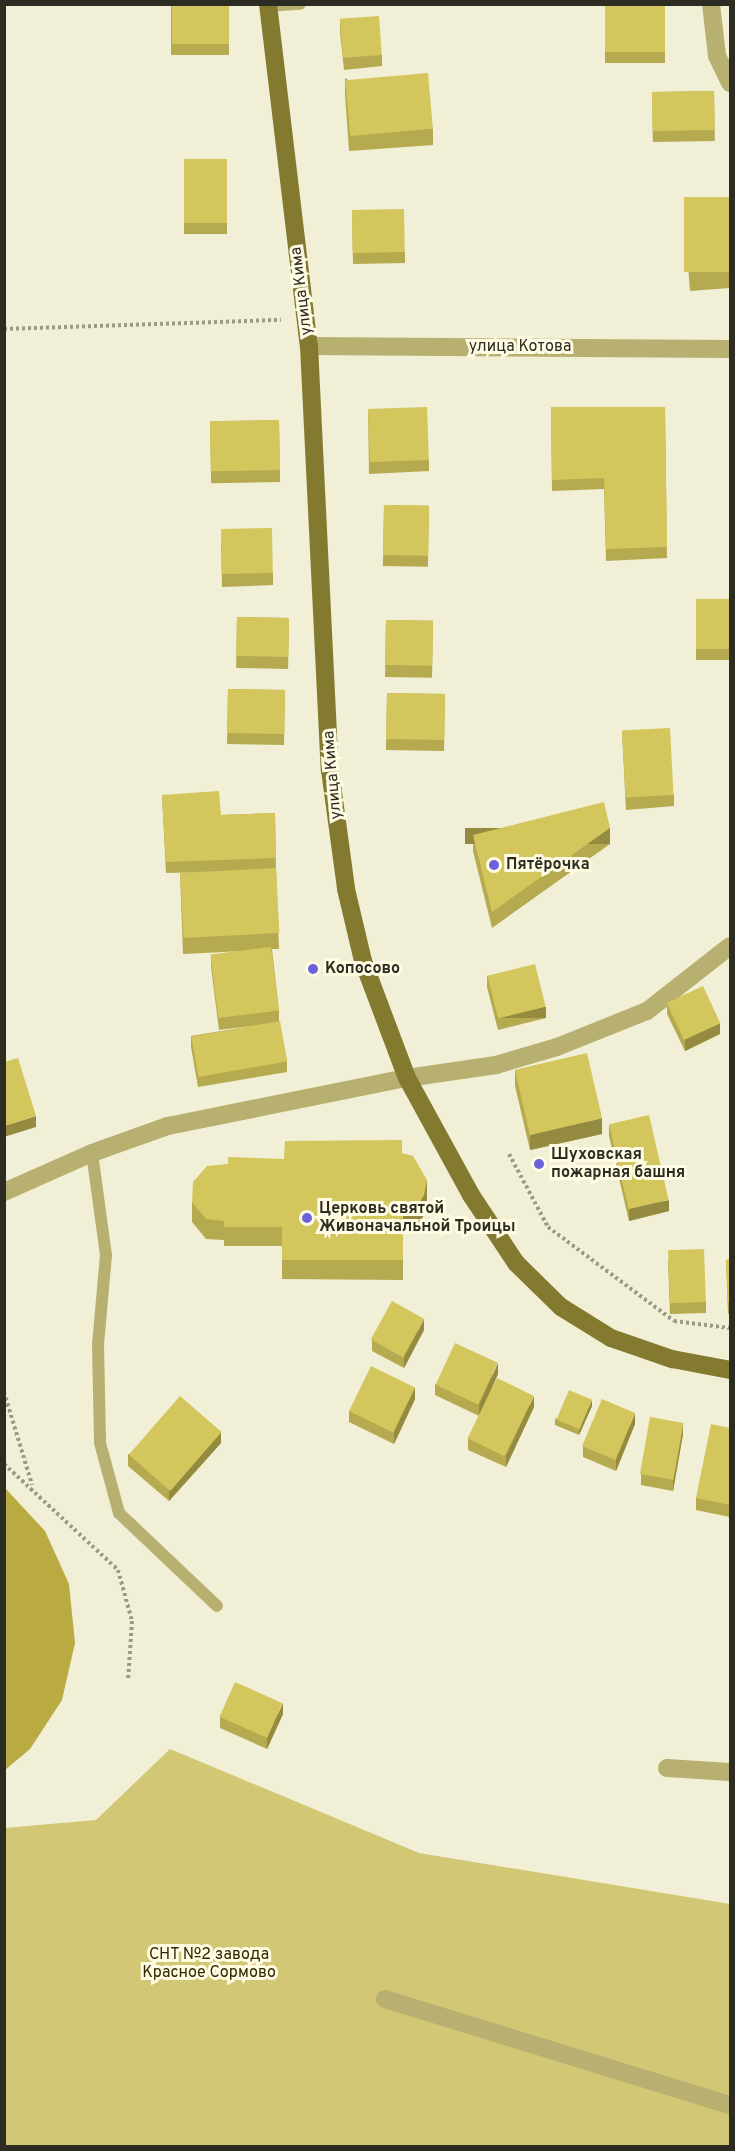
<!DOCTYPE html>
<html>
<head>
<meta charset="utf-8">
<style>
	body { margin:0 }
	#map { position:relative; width:735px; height:2151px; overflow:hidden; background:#f1efd5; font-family:Overpass,sans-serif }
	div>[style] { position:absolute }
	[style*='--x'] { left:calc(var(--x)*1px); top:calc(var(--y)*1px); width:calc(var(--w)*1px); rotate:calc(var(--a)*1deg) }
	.green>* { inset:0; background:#d1c775 }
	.water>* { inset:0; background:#b9ab41 }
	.path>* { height:4px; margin-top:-2px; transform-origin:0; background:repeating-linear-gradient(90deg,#9b9a87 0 3px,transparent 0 6px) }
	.service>* { height:12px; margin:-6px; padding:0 6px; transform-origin:6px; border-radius:6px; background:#b8b070 }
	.minor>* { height:18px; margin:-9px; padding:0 9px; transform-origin:9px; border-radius:9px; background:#b8b070 }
	.primary>* { height:18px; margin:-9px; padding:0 9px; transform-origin:9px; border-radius:9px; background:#837a30 }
	.wall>* { inset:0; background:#b5aa50; transform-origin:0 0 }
	.shaded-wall>* { inset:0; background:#948b41; transform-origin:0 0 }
	.building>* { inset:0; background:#d3c65d; transform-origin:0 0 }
	.dots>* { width:16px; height:16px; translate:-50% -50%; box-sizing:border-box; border:3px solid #fffce3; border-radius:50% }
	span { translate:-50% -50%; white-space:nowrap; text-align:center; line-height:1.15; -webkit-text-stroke:6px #fffce3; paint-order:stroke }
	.street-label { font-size:16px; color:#2d2c22 }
	.poi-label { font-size:16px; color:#2d2c22; font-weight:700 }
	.left { translate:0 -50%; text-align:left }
	.park-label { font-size:16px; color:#302a00 }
	.frame { position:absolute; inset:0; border:6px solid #2d2c22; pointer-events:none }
</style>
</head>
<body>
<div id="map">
	<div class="green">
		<i style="clip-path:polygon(170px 1749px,419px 1853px,730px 1904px,730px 2146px,5px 2146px,5px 1828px,96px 1820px)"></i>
	</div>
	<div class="water">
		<i style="clip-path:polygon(5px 1488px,45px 1531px,69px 1584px,75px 1643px,62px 1700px,30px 1749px,5px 1770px)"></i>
	</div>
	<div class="path">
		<i style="--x:4;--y:329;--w:277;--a:-1.9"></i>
		<i style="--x:509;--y:1154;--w:83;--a:61.9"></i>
		<i style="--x:548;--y:1227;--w:157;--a:36.7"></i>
		<i style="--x:674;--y:1321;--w:56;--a:7.1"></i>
		<i style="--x:4;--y:1392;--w:97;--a:73.2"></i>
		<i style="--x:4;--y:1464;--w:156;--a:42.9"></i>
		<i style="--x:118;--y:1570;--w:53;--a:74.6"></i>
		<i style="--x:132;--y:1621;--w:60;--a:93.8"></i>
	</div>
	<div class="service">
		<i style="--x:268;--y:6;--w:32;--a:-4"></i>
		<i style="--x:92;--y:1153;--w:103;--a:82.2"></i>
		<i style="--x:106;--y:1255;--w:89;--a:95.1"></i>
		<i style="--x:98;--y:1344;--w:99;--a:88.8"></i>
		<i style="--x:100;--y:1443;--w:73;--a:74.8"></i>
		<i style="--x:119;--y:1513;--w:135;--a:43.5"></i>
	</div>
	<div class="minor">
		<i style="--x:711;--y:4;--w:52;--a:83.4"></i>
		<i style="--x:717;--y:56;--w:30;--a:64"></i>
		<i style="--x:309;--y:346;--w:421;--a:0.4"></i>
		<i style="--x:4;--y:1192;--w:96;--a:-23.9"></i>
		<i style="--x:92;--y:1153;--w:81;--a:-19.6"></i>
		<i style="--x:168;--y:1126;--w:244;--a:-11.4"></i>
		<i style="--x:407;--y:1078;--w:90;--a:-8.3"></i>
		<i style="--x:496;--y:1065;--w:64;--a:-16.4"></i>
		<i style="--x:557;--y:1047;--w:97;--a:-21.8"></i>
		<i style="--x:647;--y:1011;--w:105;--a:-38.1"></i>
		<i style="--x:667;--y:1768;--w:63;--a:3.6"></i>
		<i style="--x:385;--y:1999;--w:361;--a:17.1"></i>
	</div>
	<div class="primary">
		<i style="--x:268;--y:4;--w:344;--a:83.2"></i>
		<i style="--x:309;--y:346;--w:425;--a:87.2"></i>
		<i style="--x:330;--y:770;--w:120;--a:82.3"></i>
		<i style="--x:346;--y:889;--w:74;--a:76.7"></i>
		<i style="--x:363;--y:961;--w:125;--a:69.4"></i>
		<i style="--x:407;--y:1078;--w:133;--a:61.3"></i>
		<i style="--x:471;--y:1195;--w:82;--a:56.5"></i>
		<i style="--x:516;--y:1263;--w:63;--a:44.4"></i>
		<i style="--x:561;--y:1307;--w:59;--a:31.8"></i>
		<i style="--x:611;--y:1338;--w:65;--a:19"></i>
		<i style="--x:672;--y:1359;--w:59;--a:10.7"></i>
	</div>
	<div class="wall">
		<i style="left:171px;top:4px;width:58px;height:51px"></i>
		<i style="left:605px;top:4px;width:60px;height:59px"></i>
		<i style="clip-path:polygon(340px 21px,382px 55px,382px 66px,344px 70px,340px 32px)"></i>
		<i style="clip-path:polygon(345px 78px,433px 129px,433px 145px,349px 151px,345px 94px)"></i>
		<i style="left:714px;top:91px;width:50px;height:62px;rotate:89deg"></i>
		<i style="left:184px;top:159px;width:43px;height:75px"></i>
		<i style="clip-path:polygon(730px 197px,730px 288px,690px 291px,684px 217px,684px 201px)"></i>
		<i style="clip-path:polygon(352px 210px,405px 252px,405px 263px,353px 264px)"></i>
		<i style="clip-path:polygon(551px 407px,665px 407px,667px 558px,606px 561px,604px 489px,552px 491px)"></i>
		<i style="clip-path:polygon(368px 410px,429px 460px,429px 471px,369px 474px)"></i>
		<i style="left:279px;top:420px;width:62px;height:69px;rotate:89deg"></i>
		<i style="left:384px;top:505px;width:45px;height:61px;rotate:1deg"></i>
		<i style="clip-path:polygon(221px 542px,273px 573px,273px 585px,222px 587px)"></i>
		<i style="left:730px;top:599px;width:61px;height:34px;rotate:90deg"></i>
		<i style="left:237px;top:617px;width:52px;height:51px;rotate:1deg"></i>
		<i style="left:386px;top:620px;width:47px;height:57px;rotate:1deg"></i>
		<i style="left:228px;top:689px;width:57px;height:55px;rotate:1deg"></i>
		<i style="left:387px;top:693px;width:58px;height:57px;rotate:1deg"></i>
		<i style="clip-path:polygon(622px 731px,674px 795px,674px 806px,626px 810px)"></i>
		<i style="clip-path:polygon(162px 795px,221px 815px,275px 813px,276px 868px,279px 949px,272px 949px,279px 1011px,279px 1021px,287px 1061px,287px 1072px,198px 1087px,191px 1047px,191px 1036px,257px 1025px,219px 1030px,211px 967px,211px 955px,243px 951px,183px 954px,180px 873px,206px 872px,166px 873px)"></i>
		<i style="clip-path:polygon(473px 835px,610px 844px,492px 928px,473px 851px)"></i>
		<i style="clip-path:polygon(487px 976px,546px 1018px,498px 1030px,487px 987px)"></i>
		<i style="clip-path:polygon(667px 1003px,720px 1034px,685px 1051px,667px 1014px)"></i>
		<i style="clip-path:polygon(515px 1070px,602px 1134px,530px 1150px,515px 1086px)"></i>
		<i style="clip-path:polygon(609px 1125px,669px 1211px,629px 1221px,609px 1136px)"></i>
		<i style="clip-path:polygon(402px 1153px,427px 1200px,424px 1215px,417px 1226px,403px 1232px,403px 1280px,282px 1279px,282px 1246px,224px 1246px,224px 1240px,206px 1239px,192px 1222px,192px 1202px,284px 1159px)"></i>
		<i style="clip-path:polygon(730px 1259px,730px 1313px,728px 1314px,726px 1260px)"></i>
		<i style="clip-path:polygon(668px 1261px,706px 1302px,706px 1313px,670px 1314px)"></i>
		<i style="clip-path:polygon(424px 1330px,404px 1368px,372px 1351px,372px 1340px)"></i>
		<i style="clip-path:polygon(498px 1374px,489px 1395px,534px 1407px,506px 1467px,468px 1450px,468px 1438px,479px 1416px,435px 1395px,435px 1384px)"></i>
		<i style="clip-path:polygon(415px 1399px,394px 1444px,349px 1422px,349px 1411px)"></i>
		<i style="clip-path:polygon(592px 1406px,579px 1435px,555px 1425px,555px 1419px)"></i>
		<i style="clip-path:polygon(635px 1424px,616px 1471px,583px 1457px,583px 1446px)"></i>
		<i style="clip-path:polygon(730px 1428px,730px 1517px,696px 1510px,696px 1498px)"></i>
		<i style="clip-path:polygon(683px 1434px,673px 1491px,641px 1485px,641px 1474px)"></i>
		<i style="clip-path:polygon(221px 1443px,169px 1501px,128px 1466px,128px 1454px)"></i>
		<i style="clip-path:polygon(283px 1714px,267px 1749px,220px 1728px,220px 1717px)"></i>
	</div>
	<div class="shaded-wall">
		<i style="left:610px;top:828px;width:16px;height:145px;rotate:90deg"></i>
		<i style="left:546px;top:1007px;width:11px;height:49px;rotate:90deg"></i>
		<i style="clip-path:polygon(720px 1023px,720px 1034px,685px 1051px,685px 1039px)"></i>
		<i style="clip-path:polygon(36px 1116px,36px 1127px,4px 1137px,4px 1126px)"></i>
		<i style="clip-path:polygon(602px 1118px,602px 1134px,530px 1150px,530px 1135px)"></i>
		<i style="clip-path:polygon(427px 1180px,427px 1200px,424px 1215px,417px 1226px,403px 1232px,403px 1280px,403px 1212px)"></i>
		<i style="clip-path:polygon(669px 1200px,669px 1211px,629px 1221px,629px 1209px)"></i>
		<i style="clip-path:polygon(424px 1319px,424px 1330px,404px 1368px,404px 1357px)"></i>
		<i style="clip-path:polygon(498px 1363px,498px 1374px,479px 1416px,479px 1405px)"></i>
		<i style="clip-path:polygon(415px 1387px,415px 1399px,394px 1444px,394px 1432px)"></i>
		<i style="clip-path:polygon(534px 1396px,534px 1407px,506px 1467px,506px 1456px)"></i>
		<i style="clip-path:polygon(592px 1400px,592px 1406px,579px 1435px,579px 1430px)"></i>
		<i style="clip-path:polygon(635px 1413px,635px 1424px,616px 1471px,616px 1460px)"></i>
		<i style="clip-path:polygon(683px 1423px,683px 1434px,673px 1491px,673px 1479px)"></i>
		<i style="clip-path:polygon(221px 1432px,221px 1443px,169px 1501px,169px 1490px)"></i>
		<i style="clip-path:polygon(283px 1703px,283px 1714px,267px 1749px,267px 1738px)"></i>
	</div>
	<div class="building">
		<i style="left:172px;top:4px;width:57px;height:40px"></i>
		<i style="left:605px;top:4px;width:60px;height:48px"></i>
		<i style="left:379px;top:16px;width:39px;height:39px;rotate:86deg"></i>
		<i style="left:428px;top:73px;width:56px;height:83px;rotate:85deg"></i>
		<i style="left:714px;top:91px;width:39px;height:62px;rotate:89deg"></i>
		<i style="left:184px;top:159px;width:43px;height:64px"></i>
		<i style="left:730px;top:197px;width:75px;height:46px;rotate:90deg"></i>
		<i style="left:404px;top:209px;width:43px;height:52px;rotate:89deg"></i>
		<i style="left:427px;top:407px;width:53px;height:59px;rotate:88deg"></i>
		<i style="clip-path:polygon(551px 407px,665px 407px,667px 547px,606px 549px,604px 478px,552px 480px)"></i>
		<i style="left:279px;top:420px;width:50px;height:69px;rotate:89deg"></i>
		<i style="left:384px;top:505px;width:45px;height:50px;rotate:1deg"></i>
		<i style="left:272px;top:528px;width:45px;height:51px;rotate:89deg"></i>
		<i style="left:730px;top:599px;width:50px;height:34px;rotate:90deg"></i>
		<i style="left:237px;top:617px;width:52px;height:39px;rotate:1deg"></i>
		<i style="left:386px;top:620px;width:47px;height:45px;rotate:1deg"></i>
		<i style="left:228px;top:689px;width:57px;height:44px;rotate:1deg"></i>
		<i style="left:387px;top:693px;width:58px;height:46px;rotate:1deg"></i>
		<i style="clip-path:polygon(729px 726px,730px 726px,730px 782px)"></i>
		<i style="left:670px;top:728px;width:67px;height:48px;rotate:87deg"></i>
		<i style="clip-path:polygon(219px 791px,221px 815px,275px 813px,276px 858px,166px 862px,162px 795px)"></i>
		<i style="clip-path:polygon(604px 802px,610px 828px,492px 912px,473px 835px)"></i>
		<i style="left:276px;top:868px;width:65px;height:96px;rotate:87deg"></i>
		<i style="left:271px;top:947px;width:64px;height:61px;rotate:83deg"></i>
		<i style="left:535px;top:964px;width:44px;height:49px;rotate:76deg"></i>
		<i style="left:703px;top:986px;width:41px;height:40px;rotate:65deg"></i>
		<i style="left:280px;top:1021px;width:41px;height:90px;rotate:80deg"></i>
		<i style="left:587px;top:1053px;width:67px;height:74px;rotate:77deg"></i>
		<i style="clip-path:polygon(18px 1058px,36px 1116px,4px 1126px,4px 1062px)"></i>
		<i style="left:649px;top:1115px;width:87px;height:41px;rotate:77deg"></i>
		<i style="clip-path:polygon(402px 1140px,402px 1153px,413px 1156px,427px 1180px,424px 1195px,417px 1207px,403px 1212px,403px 1260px,282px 1260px,282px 1227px,224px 1227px,224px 1221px,206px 1219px,192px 1202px,193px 1182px,207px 1166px,228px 1164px,228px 1157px,284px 1159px,285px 1141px)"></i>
		<i style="left:704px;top:1249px;width:53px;height:36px;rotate:88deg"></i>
		<i style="clip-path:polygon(730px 1259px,730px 1302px,728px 1302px,726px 1260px)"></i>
		<i style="left:392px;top:1301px;width:37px;height:44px;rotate:29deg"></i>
		<i style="left:455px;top:1343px;width:47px;height:46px;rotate:25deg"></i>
		<i style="left:371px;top:1366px;width:49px;height:50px;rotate:26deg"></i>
		<i style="left:497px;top:1378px;width:41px;height:67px;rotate:26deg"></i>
		<i style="left:569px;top:1390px;width:25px;height:32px;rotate:23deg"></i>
		<i style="left:180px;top:1396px;width:55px;height:78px;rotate:41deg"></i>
		<i style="left:602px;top:1399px;width:36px;height:51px;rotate:23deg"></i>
		<i style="left:650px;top:1417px;width:34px;height:58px;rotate:10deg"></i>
		<i style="clip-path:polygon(711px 1424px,730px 1428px,730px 1505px,696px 1498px)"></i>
		<i style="left:235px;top:1682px;width:52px;height:38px;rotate:24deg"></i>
	</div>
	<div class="dots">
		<i style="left:494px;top:865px;background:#6a61db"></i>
		<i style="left:313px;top:969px;background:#6a61db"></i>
		<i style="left:539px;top:1164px;background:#6a61db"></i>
		<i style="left:307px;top:1218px;background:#6a61db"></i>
	</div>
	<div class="street-label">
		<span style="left:302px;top:291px;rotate:-97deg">улица Кима</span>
		<span style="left:520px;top:347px">улица Котова</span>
		<span style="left:333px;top:775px;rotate:-95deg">улица Кима</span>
	</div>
	<div class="poi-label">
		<span class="left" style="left:506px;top:865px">Пятёрочка</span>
		<span class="left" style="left:325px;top:969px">Копосово</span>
		<span class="left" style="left:551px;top:1164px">Шуховская<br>пожарная башня</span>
		<span class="left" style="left:319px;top:1218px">Церковь святой<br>Живоначальной Троицы</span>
	</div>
	<div class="park-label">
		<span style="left:209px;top:1964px">СНТ №2 завода<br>Красное Сормово</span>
	</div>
	<div class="frame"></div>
</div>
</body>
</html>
